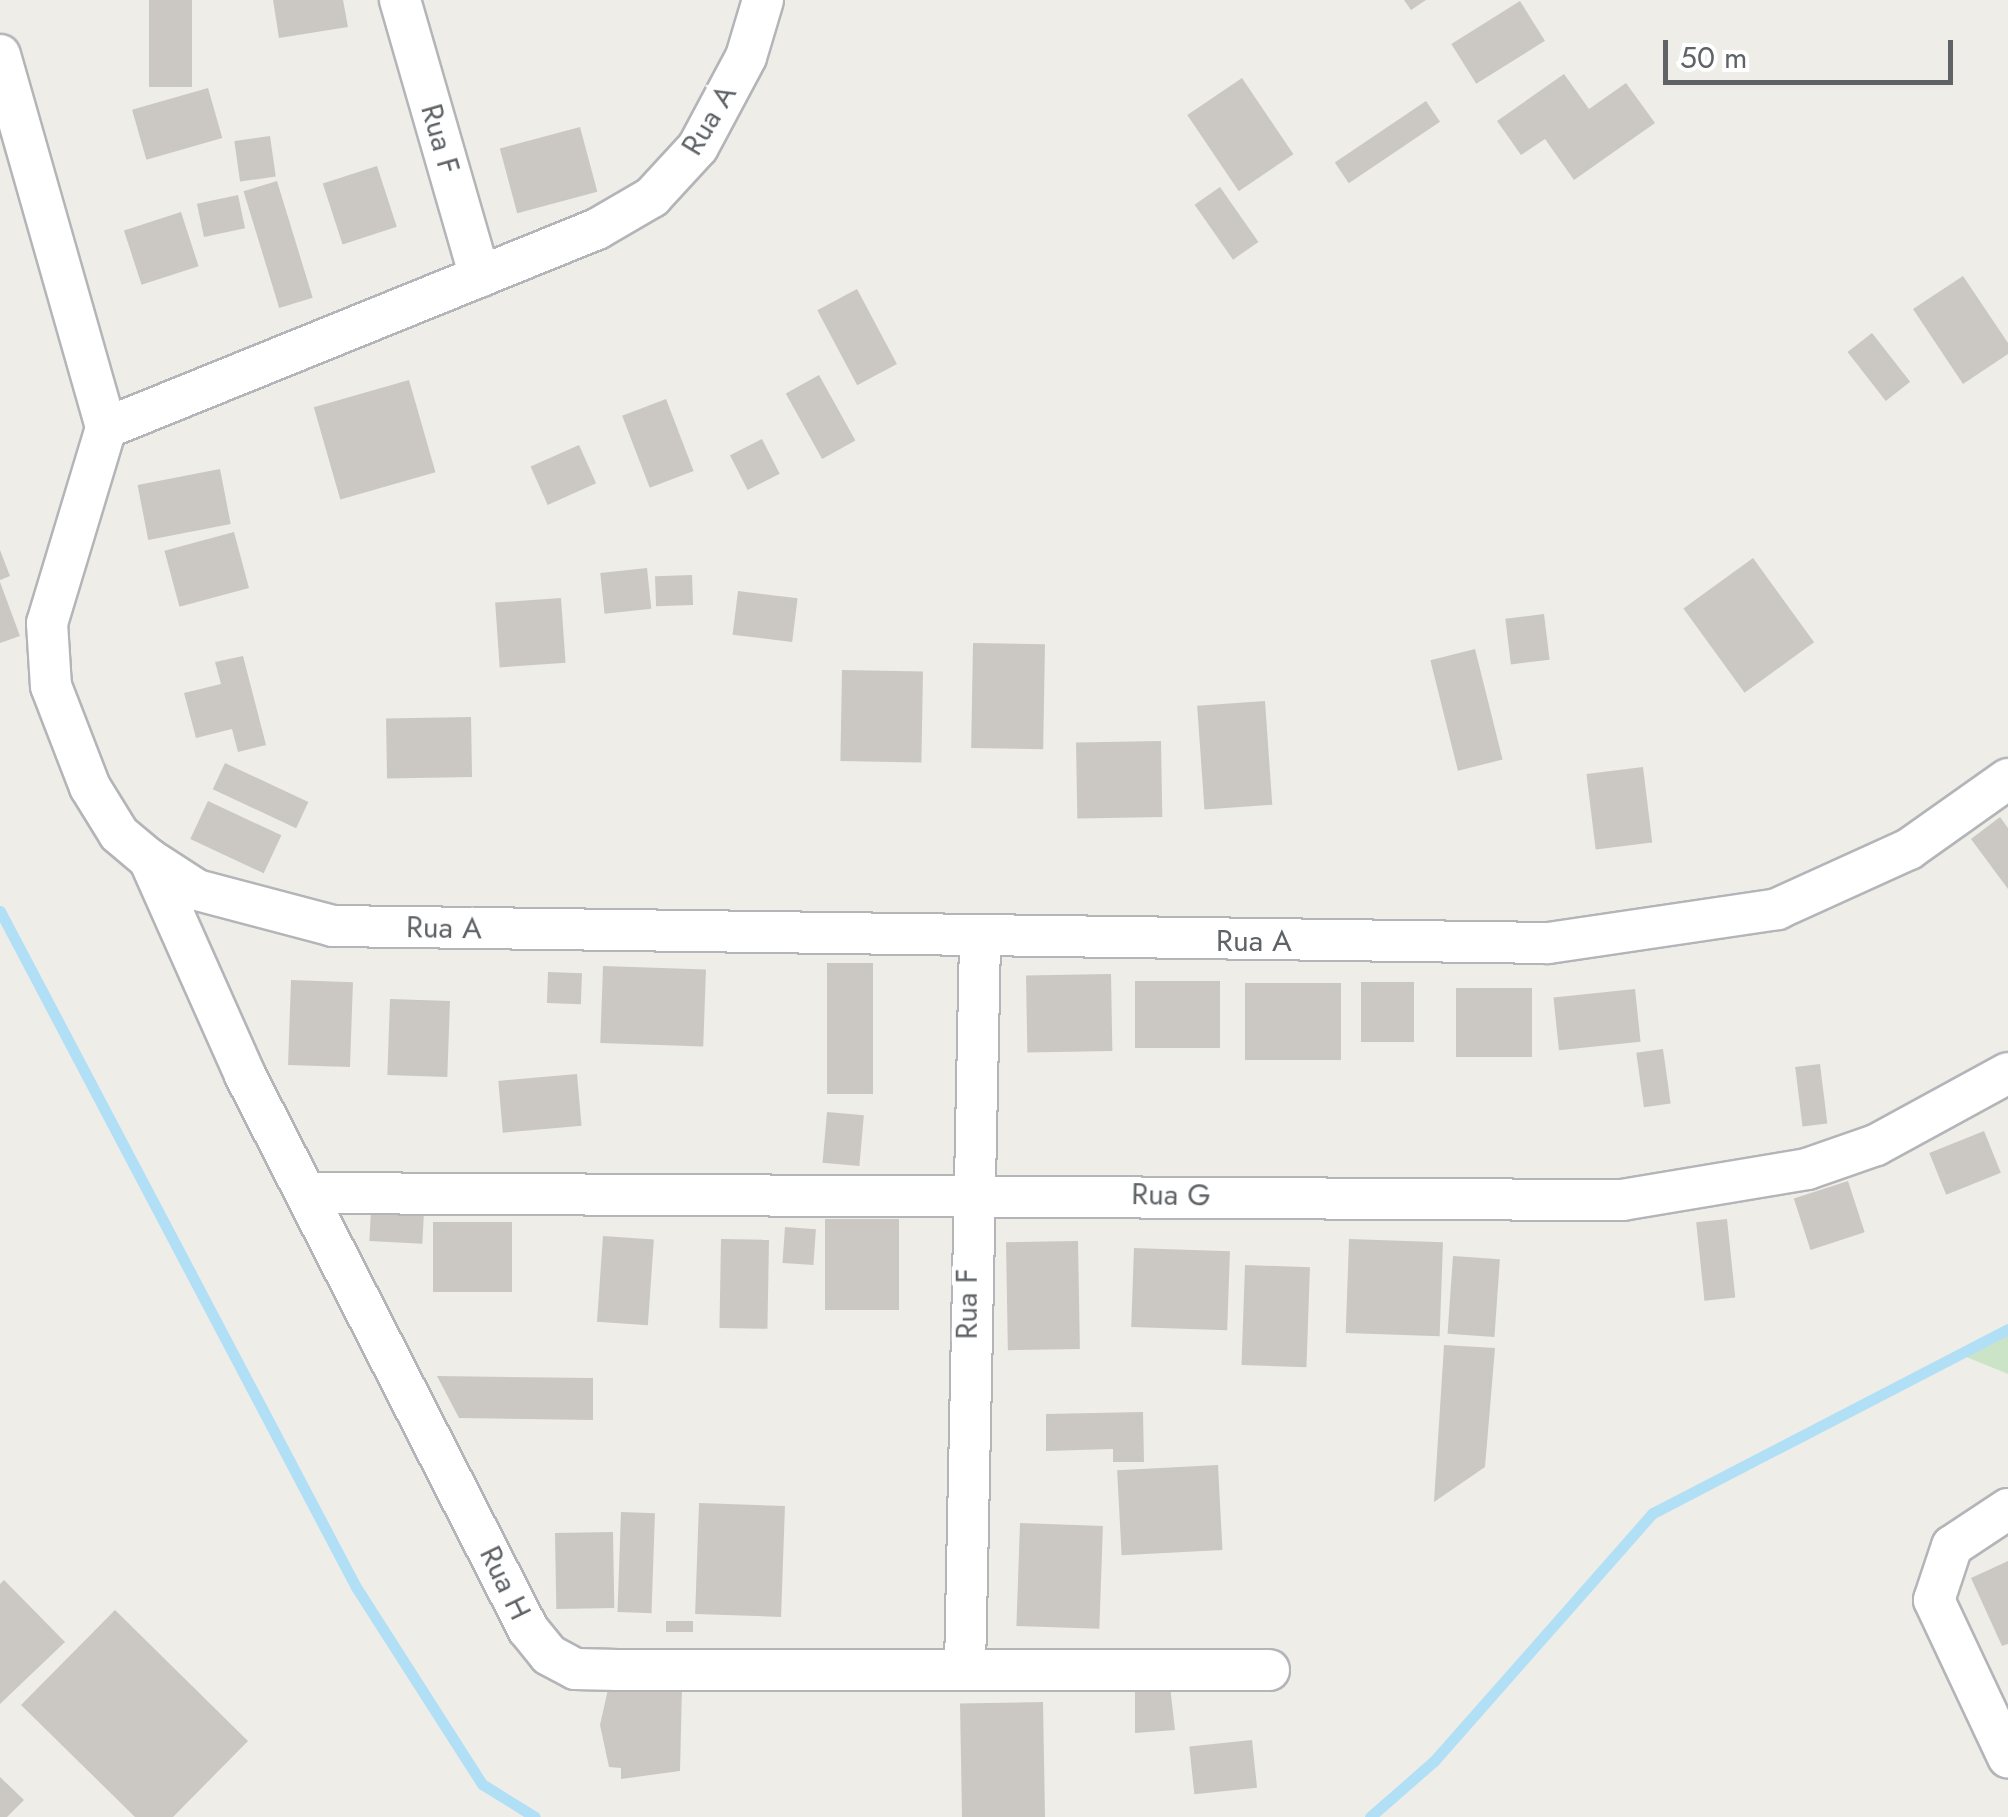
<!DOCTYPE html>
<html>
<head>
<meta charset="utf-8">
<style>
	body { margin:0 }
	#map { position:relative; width:2008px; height:1817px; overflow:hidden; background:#efede8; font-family:Jost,sans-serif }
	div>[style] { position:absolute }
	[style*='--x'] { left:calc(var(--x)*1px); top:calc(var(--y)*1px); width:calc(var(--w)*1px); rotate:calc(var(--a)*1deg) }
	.green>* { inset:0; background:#cbe4c7 }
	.stream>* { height:11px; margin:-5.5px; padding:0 5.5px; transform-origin:5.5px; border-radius:5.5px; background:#b1e0f6 }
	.building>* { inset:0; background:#cbc8c4; transform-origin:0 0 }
	.roads { filter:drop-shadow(2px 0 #b3b5b8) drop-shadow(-2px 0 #b3b5b8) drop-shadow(0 2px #b3b5b8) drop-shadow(0 -2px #b3b5b8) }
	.minor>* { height:40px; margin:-20px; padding:0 20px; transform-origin:20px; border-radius:20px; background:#fff }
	span { translate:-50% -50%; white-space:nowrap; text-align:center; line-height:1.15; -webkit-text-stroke:8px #fff; paint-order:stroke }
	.street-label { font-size:30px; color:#5f6366 }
	.scale { position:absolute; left:1663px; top:40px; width:290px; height:45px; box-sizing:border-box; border:5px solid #5f6366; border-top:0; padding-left:12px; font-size:30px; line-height:35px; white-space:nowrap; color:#5f6366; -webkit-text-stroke:8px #fff; paint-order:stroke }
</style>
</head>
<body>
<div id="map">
	<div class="green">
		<i style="clip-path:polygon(2008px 1324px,2008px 1374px,1959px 1354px)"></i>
	</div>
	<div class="stream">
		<i style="--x:0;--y:911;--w:764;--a:62.23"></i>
		<i style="--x:356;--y:1587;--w:234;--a:57.4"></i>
		<i style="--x:482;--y:1784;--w:62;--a:31.9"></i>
		<i style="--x:1370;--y:1817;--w:85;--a:-41.2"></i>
		<i style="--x:1434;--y:1761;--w:331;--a:-48.6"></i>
		<i style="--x:1653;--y:1513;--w:400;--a:-27.4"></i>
	</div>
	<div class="building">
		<i style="left:149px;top:0;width:43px;height:87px"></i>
		<i style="clip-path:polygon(273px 0,343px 0,348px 27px,279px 38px)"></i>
		<i style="clip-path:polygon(1404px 0,1426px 0,1411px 10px)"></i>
		<i style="left:1520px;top:1px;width:47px;height:81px;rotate:58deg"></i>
		<i style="clip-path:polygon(1564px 74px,1589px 109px,1626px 83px,1655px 123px,1574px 180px,1545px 139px,1521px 155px,1497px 121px)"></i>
		<i style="left:1242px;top:78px;width:92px;height:66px;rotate:56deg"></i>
		<i style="left:208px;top:88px;width:52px;height:79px;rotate:74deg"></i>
		<i style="left:1426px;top:101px;width:25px;height:110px;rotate:56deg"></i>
		<i style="left:580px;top:127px;width:67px;height:83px;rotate:75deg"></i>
		<i style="left:270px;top:136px;width:41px;height:36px;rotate:82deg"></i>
		<i style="left:377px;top:166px;width:64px;height:57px;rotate:72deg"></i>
		<i style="left:277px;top:181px;width:122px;height:35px;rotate:73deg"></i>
		<i style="left:1220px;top:187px;width:67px;height:31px;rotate:55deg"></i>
		<i style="left:238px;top:195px;width:34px;height:42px;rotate:78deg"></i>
		<i style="left:181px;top:212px;width:57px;height:60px;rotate:72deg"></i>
		<i style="clip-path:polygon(1963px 276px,2008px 343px,2008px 354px,1963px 384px,1913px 309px)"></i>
		<i style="left:857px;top:289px;width:85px;height:45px;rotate:62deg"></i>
		<i style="left:1872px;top:333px;width:62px;height:31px;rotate:52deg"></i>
		<i style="left:819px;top:375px;width:75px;height:38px;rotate:61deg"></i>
		<i style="left:409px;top:380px;width:96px;height:99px;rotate:74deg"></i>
		<i style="left:666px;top:399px;width:77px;height:47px;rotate:69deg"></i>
		<i style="left:762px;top:439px;width:39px;height:36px;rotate:63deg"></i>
		<i style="left:579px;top:445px;width:42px;height:53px;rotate:66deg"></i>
		<i style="left:220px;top:469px;width:56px;height:84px;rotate:79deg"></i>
		<i style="left:234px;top:532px;width:58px;height:72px;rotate:75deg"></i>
		<i style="clip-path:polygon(0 550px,10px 576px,0 580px)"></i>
		<i style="left:1753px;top:558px;width:104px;height:86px;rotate:54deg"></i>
		<i style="left:647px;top:568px;width:41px;height:47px;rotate:84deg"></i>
		<i style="left:692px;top:575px;width:30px;height:37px;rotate:88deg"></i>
		<i style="clip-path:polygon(0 582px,20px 636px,0 643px)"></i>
		<i style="left:738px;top:591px;width:60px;height:44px;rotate:7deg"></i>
		<i style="left:561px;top:598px;width:65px;height:66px;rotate:86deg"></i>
		<i style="left:1544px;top:614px;width:46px;height:39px;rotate:83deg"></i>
		<i style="left:973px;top:643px;width:72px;height:105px;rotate:1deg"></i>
		<i style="left:1475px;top:649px;width:114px;height:46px;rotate:76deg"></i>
		<i style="clip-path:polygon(243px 656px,266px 745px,238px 752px,232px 729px,196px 738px,184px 693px,221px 684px,215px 662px)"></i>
		<i style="left:842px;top:670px;width:81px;height:91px;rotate:1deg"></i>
		<i style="left:1265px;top:701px;width:104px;height:68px;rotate:86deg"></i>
		<i style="left:471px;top:717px;width:60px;height:85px;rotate:89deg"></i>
		<i style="left:1161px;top:741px;width:76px;height:85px;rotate:89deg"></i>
		<i style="left:225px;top:763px;width:92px;height:29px;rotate:25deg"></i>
		<i style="left:1643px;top:767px;width:76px;height:57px;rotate:83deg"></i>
		<i style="left:208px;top:801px;width:81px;height:42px;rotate:25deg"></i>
		<i style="clip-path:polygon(2000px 817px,2008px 828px,2008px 889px,1971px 839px)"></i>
		<i style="left:827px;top:963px;width:46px;height:131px"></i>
		<i style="left:603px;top:966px;width:103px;height:77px;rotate:2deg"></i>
		<i style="left:548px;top:972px;width:34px;height:31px;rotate:2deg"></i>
		<i style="left:1111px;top:974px;width:77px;height:85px;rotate:89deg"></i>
		<i style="left:291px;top:980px;width:62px;height:85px;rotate:2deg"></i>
		<i style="left:1135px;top:981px;width:85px;height:67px"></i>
		<i style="left:1361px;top:982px;width:53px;height:60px"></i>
		<i style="left:1245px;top:983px;width:96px;height:77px"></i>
		<i style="left:1456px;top:988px;width:76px;height:69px"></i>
		<i style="left:1635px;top:989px;width:53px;height:82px;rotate:84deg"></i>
		<i style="left:390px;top:999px;width:60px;height:76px;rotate:2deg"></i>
		<i style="left:1663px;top:1049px;width:55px;height:27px;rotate:82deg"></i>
		<i style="left:1820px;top:1064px;width:60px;height:25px;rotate:83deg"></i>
		<i style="left:577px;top:1074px;width:52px;height:79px;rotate:85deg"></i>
		<i style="left:827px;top:1112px;width:37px;height:51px;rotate:5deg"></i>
		<i style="left:1984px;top:1131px;width:45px;height:59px;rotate:68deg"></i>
		<i style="left:1848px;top:1181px;width:54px;height:57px;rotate:72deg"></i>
		<i style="left:371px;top:1210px;width:53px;height:31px;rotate:3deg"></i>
		<i style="left:825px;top:1219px;width:74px;height:91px"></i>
		<i style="left:1727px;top:1219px;width:79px;height:31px;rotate:84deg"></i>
		<i style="left:433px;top:1222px;width:79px;height:70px"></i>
		<i style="left:785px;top:1227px;width:31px;height:36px;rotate:4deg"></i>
		<i style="left:603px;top:1236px;width:51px;height:86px;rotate:4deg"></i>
		<i style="left:721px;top:1239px;width:48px;height:89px;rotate:1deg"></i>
		<i style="left:1349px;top:1239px;width:94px;height:94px;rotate:2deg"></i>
		<i style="left:1078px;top:1241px;width:108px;height:72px;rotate:89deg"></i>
		<i style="left:1134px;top:1248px;width:96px;height:79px;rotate:2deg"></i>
		<i style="left:1453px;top:1256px;width:47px;height:78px;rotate:4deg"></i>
		<i style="left:1245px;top:1265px;width:65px;height:100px;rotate:2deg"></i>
		<i style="clip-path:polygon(1444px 1345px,1495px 1348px,1485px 1467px,1434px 1502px)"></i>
		<i style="clip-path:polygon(437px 1376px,593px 1378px,593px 1420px,459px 1418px)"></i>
		<i style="clip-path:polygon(1143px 1412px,1144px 1462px,1113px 1462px,1113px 1449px,1046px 1451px,1046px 1414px)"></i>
		<i style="left:1218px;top:1465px;width:85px;height:101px;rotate:87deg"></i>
		<i style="left:699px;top:1503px;width:86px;height:111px;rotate:2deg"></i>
		<i style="left:621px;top:1512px;width:34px;height:100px;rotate:2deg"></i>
		<i style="left:1020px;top:1523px;width:83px;height:103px;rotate:2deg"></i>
		<i style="left:613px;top:1532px;width:76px;height:58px;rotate:89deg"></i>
		<i style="clip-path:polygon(2008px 1561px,2008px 1644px,2002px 1646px,1971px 1578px)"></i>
		<i style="clip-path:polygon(4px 1580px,65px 1642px,0 1704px,0 1584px)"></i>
		<i style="clip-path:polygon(115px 1610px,248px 1741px,173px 1817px,135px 1817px,21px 1705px)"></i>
		<i style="left:666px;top:1621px;width:27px;height:11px"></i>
		<i style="clip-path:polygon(609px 1685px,682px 1687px,680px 1771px,621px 1779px,621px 1768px,609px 1767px,600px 1725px)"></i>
		<i style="clip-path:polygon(1170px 1686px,1175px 1730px,1135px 1733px,1135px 1690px)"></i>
		<i style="left:1043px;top:1702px;width:115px;height:83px;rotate:89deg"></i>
		<i style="left:1252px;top:1740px;width:48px;height:63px;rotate:84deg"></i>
		<i style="clip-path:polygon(0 1777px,24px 1800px,7px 1817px,0 1817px)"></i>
	</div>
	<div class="roads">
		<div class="minor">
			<i style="--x:400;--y:0;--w:288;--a:73.9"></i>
			<i style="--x:763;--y:0;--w:59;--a:106.6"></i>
			<i style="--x:746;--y:57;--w:102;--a:118.1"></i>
			<i style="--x:698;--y:147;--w:68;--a:132.6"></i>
			<i style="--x:652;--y:197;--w:64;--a:149.8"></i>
			<i style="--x:597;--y:229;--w:530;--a:157.94"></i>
			<i style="--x:106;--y:428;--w:204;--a:106.8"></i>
			<i style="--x:47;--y:623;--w:63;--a:86.4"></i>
			<i style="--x:51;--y:686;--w:108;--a:68.9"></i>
			<i style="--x:90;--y:787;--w:55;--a:58.3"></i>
			<i style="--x:119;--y:834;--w:39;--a:40"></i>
			<i style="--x:149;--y:859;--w:57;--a:32.9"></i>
			<i style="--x:197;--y:890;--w:141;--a:14.8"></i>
			<i style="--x:333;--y:926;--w:1215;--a:0.8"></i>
			<i style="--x:1548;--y:943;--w:232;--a:-8.4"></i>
			<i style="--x:1777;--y:909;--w:145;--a:-24.4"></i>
			<i style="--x:1909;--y:849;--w:121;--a:-35.3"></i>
			<i style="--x:0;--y:55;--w:388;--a:74.1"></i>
			<i style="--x:149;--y:859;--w:236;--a:66"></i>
			<i style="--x:245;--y:1075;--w:622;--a:62.94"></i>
			<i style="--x:528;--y:1629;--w:33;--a:51"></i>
			<i style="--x:549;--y:1655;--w:30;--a:28"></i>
			<i style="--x:575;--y:1669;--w:43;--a:1.3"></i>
			<i style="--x:618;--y:1670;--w:651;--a:0"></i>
			<i style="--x:308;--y:1193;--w:1314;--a:0.31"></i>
			<i style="--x:1622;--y:1200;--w:188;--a:-9.5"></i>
			<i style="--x:1807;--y:1169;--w:73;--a:-19.2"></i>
			<i style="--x:1876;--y:1145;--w:150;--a:-28.6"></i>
			<i style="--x:2008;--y:1509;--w:67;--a:146.5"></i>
			<i style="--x:1952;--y:1546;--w:57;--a:108.4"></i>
			<i style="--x:1934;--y:1600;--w:174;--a:64.8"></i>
			<i style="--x:965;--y:1669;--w:730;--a:-88.82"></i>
		</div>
	</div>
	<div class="street-label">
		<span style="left:709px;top:120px;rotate:-59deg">Rua A</span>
		<span style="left:440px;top:139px;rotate:74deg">Rua F</span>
		<span style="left:444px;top:928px;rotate:1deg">Rua A</span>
		<span style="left:1254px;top:941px">Rua A</span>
		<span style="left:1171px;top:1195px;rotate:1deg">Rua G</span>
		<span style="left:967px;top:1304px;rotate:-90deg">Rua F</span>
		<span style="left:505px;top:1583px;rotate:64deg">Rua H</span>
	</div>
	<div class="scale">50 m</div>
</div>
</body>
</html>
